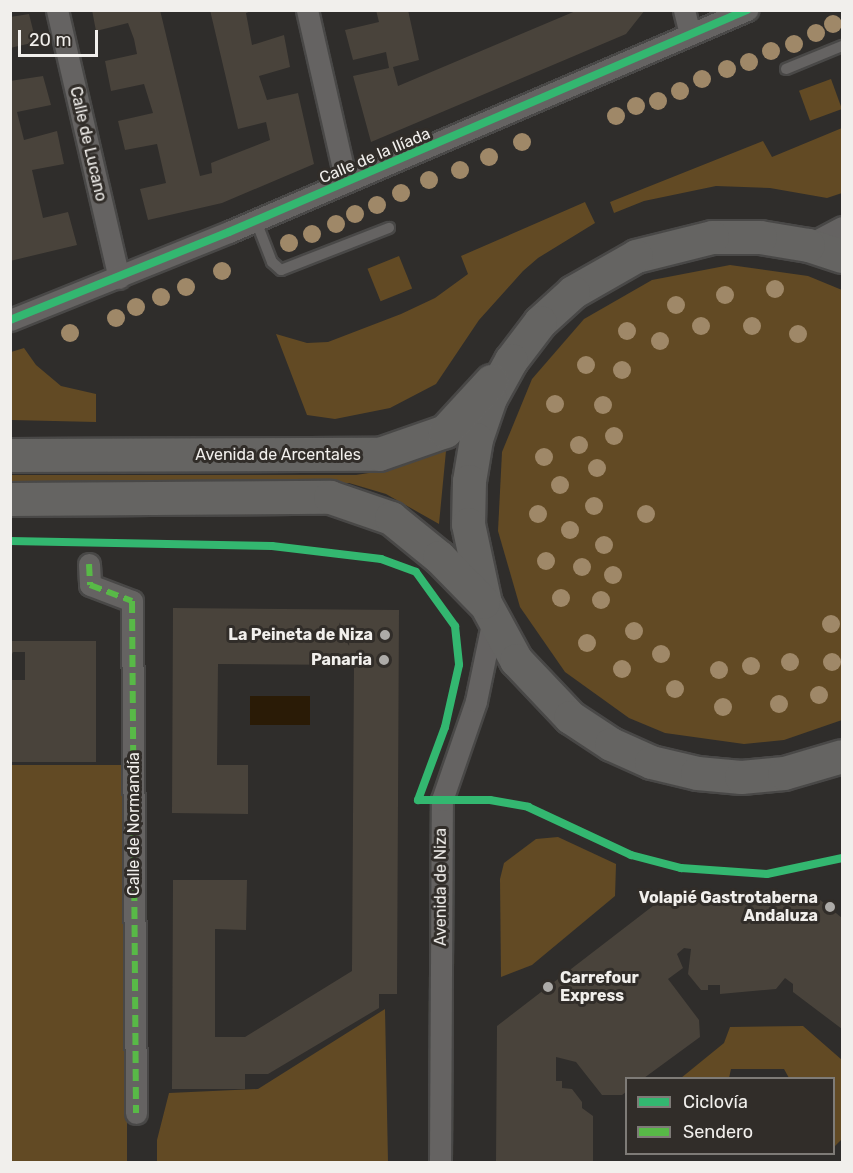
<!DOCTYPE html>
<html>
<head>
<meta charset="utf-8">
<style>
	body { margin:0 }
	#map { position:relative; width:853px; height:1173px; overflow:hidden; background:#2f2d2b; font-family:Rubik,sans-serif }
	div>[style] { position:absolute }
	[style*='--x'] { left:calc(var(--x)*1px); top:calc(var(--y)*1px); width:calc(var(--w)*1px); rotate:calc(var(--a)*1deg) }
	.green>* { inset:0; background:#624a24; transform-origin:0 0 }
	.water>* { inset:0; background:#2a1b06; transform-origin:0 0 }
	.building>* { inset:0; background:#49433b }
	.roads { filter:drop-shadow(2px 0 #494847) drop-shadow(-2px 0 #494847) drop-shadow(0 2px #494847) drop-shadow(0 -2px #494847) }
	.lane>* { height:10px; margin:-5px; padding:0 5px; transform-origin:5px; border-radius:5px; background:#656362 }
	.street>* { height:21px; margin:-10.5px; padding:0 10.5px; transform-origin:10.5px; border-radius:10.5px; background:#656362 }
	.primary>* { height:33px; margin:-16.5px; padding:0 16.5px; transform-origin:16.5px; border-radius:16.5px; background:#656462 }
	.quiet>* { height:6px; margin-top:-3px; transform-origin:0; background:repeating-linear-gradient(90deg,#58b947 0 12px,transparent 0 18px) }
	.cycleway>* { height:8px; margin:-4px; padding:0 4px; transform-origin:4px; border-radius:4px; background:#33b770 }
	.trees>* { width:18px; height:18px; margin:-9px; border-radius:50%; background:#9f8868 }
	.dots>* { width:16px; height:16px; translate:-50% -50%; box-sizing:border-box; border:3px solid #312d29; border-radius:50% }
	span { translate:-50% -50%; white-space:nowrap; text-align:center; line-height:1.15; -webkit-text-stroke:6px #312d29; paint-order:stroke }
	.street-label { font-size:16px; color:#f1efec }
	.poi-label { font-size:16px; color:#f1efec; font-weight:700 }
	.right { translate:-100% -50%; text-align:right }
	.left { translate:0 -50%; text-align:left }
	.frame { position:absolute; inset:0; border:12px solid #f1efec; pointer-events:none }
	.legend { position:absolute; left:625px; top:1077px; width:210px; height:78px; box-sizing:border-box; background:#312d29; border:2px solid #7e7b77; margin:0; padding:8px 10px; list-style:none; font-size:18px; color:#f1efec }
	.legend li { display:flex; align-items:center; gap:12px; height:30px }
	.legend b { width:30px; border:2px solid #7e7b77 }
	.scale { position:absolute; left:18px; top:30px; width:80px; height:27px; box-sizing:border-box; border:3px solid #f1efec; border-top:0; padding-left:8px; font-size:18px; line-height:21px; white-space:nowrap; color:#f1efec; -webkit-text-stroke:4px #312d29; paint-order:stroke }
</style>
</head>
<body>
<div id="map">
	<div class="green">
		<i style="left:831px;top:79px;width:32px;height:34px;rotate:70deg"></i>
		<i style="clip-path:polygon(842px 128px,842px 193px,827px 198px,770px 188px,716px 186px,644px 201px,614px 213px,610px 202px,763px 141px,772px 157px)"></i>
		<i style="clip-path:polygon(585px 202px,595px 223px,538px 258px,523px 271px,479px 320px,436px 384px,390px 408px,335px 419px,307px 415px,276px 334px,307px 343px,328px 342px,401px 314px,435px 298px,468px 274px,461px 256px)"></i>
		<i style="left:399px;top:256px;width:35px;height:34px;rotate:68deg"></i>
		<i style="clip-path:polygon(730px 265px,808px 276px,842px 290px,842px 720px,784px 740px,744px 744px,665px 733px,629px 718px,565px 672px,520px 607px,498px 531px,502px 452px,532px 379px,584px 319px,652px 280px)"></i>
		<i style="clip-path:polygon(24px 348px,36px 365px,61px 386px,96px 394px,96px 422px,11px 420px,11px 352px)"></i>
		<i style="clip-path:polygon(443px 449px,446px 451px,439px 524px,386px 494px,349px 483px,11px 482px,11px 475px,356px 475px,394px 469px)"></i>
		<i style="left:127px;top:765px;width:397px;height:117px;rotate:90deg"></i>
		<i style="clip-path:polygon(558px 837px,616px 864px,615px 896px,532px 965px,501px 977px,500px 879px,504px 863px,536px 839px)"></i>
		<i style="clip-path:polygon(385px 1009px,388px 1162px,157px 1162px,157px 1140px,169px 1093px,258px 1089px)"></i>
		<i style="clip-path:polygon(803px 1026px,842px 1060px,842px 1139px,834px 1147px,834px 1078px,789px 1078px,784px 1069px,731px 1069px,729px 1078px,681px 1078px,724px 1043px,730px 1027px)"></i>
	</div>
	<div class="water">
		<i style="left:310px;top:696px;width:29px;height:60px;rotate:90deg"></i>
	</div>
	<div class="building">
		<i style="clip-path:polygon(92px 10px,160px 10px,200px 176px,212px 173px,211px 163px,270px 140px,266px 122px,238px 129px,210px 10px,254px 10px,246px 13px,252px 45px,284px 35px,290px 67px,259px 76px,267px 100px,298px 93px,314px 164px,222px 203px,148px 220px,140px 189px,166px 183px,157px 144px,125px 150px,118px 121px,153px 113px,144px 84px,111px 91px,105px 61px,137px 54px,134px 39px,128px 23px,96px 31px)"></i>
		<i style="clip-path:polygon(376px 10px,408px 10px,419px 60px,393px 67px,398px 86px,578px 10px,645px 10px,626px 34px,371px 142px,353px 76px,389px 68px,386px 52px,353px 60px,345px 30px,379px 22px)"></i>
		<i style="clip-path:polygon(29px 14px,36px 42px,10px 48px,10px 17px)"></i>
		<i style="clip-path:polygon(43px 76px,51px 105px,17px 112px,24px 140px,57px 131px,64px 164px,32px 170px,43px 218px,68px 212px,77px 245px,10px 261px,10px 81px)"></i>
		<i style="clip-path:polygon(173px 608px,399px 610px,397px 994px,379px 994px,379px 1008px,268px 1074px,245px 1074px,245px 1089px,172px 1089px,173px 880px,247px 880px,246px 930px,215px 929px,215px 1037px,245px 1037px,352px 971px,354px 665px,218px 664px,217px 765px,248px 765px,248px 814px,172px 813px)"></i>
		<i style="clip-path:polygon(10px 641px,96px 641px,96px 762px,10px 762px,10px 680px,25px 680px,25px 652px,13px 652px,10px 658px)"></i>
		<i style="clip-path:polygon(662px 899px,819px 899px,842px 918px,842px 1029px,793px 992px,793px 984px,785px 978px,776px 989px,720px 994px,720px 985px,708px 985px,708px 990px,701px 990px,688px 974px,691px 949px,684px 948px,677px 954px,683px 968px,668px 979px,699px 1020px,700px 1037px,644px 1078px,626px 1078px,626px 1092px,622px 1095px,602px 1095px,576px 1062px,556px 1057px,556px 1081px,562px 1081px,562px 1088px,572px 1089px,582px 1102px,582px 1108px,593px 1116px,593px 1162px,496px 1162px,497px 1026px)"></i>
	</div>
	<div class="roads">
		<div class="lane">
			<i style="--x:786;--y:69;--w:61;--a:-22.3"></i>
			<i style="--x:256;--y:221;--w:44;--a:68.7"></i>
			<i style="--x:272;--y:262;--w:12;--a:42"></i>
			<i style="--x:281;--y:270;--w:116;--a:-21.3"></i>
		</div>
		<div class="street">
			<i style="--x:57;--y:10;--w:275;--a:77"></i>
			<i style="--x:307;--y:10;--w:176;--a:77.2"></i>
			<i style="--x:684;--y:10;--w:25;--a:76"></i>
			<i style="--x:808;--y:245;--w:38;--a:-28"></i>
			<i style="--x:10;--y:320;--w:236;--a:-21.9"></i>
			<i style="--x:229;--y:232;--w:564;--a:-23.2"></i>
			<i style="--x:89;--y:564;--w:21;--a:87"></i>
			<i style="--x:90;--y:585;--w:45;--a:20.9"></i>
			<i style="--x:132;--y:601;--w:512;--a:89.55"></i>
			<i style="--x:440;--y:1162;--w:362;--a:-89.7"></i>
			<i style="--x:442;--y:800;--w:105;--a:-71"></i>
			<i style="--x:476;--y:701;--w:84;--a:-78.3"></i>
		</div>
		<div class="primary">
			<i style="--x:842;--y:256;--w:36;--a:-162"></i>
			<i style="--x:808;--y:245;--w:49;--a:-170.5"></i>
			<i style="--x:760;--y:237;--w:48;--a:180"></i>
			<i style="--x:712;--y:237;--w:78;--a:166"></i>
			<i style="--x:636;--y:256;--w:73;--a:150.3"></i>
			<i style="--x:573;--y:292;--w:45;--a:137.7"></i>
			<i style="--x:540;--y:322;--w:48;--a:127.3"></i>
			<i style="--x:511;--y:360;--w:43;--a:118.9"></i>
			<i style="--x:490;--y:398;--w:43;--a:108.9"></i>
			<i style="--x:476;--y:439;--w:43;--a:99.5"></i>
			<i style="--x:469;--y:481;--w:43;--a:91.3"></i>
			<i style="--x:468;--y:524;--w:81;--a:77.9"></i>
			<i style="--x:485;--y:603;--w:65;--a:61.5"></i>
			<i style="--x:516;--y:660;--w:79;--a:46.5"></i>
			<i style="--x:570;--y:717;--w:49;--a:33.4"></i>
			<i style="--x:611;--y:744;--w:44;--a:24.2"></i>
			<i style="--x:651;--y:762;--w:47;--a:13.4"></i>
			<i style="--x:697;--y:773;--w:44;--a:5.2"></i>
			<i style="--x:741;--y:777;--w:43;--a:-5.3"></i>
			<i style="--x:784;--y:773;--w:60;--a:-16.3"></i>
			<i style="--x:10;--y:455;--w:369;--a:-0.2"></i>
			<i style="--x:379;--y:454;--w:70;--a:-19.2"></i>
			<i style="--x:445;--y:431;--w:68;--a:-47.4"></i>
			<i style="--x:10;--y:499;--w:320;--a:-0.4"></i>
			<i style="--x:330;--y:497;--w:65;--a:19"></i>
			<i style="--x:391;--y:518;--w:62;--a:39.1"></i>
			<i style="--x:439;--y:557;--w:63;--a:45.6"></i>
		</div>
	</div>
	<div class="quiet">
		<i style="--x:89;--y:564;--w:21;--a:87"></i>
		<i style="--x:90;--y:585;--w:45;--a:20.9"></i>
		<i style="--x:132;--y:601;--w:512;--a:89.55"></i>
	</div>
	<div class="cycleway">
		<i style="--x:10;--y:320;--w:236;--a:-21.9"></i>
		<i style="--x:229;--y:232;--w:564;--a:-23.2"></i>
		<i style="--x:10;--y:541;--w:262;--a:1.1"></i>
		<i style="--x:272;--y:546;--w:110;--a:6.8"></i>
		<i style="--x:381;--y:559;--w:37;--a:20"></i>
		<i style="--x:416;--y:572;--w:67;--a:54.2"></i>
		<i style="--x:455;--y:626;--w:39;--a:84"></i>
		<i style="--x:459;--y:665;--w:64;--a:102.7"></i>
		<i style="--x:445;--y:727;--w:78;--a:110.3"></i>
		<i style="--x:418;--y:800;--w:72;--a:0"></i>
		<i style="--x:490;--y:800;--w:39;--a:10"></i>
		<i style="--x:528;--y:807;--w:114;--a:25"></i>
		<i style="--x:631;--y:855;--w:52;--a:14.6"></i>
		<i style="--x:681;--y:868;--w:86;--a:4"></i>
		<i style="--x:767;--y:874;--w:77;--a:-12"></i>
	</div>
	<div class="trees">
		<i style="left:833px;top:24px"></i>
		<i style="left:816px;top:33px"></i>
		<i style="left:794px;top:44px"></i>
		<i style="left:771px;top:51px"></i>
		<i style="left:749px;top:62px"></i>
		<i style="left:727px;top:69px"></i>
		<i style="left:702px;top:79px"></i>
		<i style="left:680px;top:91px"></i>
		<i style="left:658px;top:101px"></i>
		<i style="left:636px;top:106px"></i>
		<i style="left:616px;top:116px"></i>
		<i style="left:522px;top:142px"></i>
		<i style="left:489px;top:157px"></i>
		<i style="left:460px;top:170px"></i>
		<i style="left:429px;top:180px"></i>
		<i style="left:401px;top:193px"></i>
		<i style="left:377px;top:205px"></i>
		<i style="left:355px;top:214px"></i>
		<i style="left:336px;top:224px"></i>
		<i style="left:312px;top:234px"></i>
		<i style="left:289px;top:243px"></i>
		<i style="left:222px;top:271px"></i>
		<i style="left:186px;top:287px"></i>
		<i style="left:775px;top:289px"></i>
		<i style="left:725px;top:295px"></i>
		<i style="left:161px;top:297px"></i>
		<i style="left:676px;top:305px"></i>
		<i style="left:136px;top:307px"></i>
		<i style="left:116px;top:318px"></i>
		<i style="left:701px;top:326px"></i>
		<i style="left:752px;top:326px"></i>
		<i style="left:627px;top:331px"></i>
		<i style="left:70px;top:333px"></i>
		<i style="left:798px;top:334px"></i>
		<i style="left:660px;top:341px"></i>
		<i style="left:586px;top:365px"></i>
		<i style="left:622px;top:370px"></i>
		<i style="left:555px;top:404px"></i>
		<i style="left:603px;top:405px"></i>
		<i style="left:614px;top:436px"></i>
		<i style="left:579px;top:445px"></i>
		<i style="left:544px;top:457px"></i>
		<i style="left:597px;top:468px"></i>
		<i style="left:560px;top:485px"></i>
		<i style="left:594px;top:506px"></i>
		<i style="left:538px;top:514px"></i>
		<i style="left:646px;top:514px"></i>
		<i style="left:570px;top:530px"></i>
		<i style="left:604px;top:545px"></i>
		<i style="left:546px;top:561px"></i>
		<i style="left:582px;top:567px"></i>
		<i style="left:613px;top:575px"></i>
		<i style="left:561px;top:598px"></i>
		<i style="left:601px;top:600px"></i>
		<i style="left:831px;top:624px"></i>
		<i style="left:634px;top:631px"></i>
		<i style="left:587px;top:643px"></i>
		<i style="left:661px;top:654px"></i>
		<i style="left:790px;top:662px"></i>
		<i style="left:832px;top:662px"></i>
		<i style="left:751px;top:666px"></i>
		<i style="left:622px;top:669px"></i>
		<i style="left:719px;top:670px"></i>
		<i style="left:675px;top:689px"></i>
		<i style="left:819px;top:695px"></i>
		<i style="left:779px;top:704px"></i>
		<i style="left:723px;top:707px"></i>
	</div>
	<div class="dots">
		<i style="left:385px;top:635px;background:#adaba8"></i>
		<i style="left:384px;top:660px;background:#adaba8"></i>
		<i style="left:830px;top:907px;background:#adaba8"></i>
		<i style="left:548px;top:987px;background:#adaba8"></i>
	</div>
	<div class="street-label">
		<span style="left:88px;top:144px;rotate:77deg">Calle de Lucano</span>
		<span style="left:375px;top:156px;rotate:-23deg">Calle de la Ilíada</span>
		<span style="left:278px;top:455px">Avenida de Arcentales</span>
		<span style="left:134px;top:824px;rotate:-90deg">Calle de Normandía</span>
		<span style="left:441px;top:887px;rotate:-90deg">Avenida de Niza</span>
	</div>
	<div class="poi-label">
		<span class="right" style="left:373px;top:635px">La Peineta de Niza</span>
		<span class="right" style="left:372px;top:660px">Panaria</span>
		<span class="right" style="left:818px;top:907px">Volapié Gastrotaberna<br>Andaluza</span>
		<span class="left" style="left:560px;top:987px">Carrefour<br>Express</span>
	</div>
	<div class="frame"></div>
	<ul class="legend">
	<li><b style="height:8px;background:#33b770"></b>Ciclovía</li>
	<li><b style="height:8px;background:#58b947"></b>Sendero</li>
	</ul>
	<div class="scale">20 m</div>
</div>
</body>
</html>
